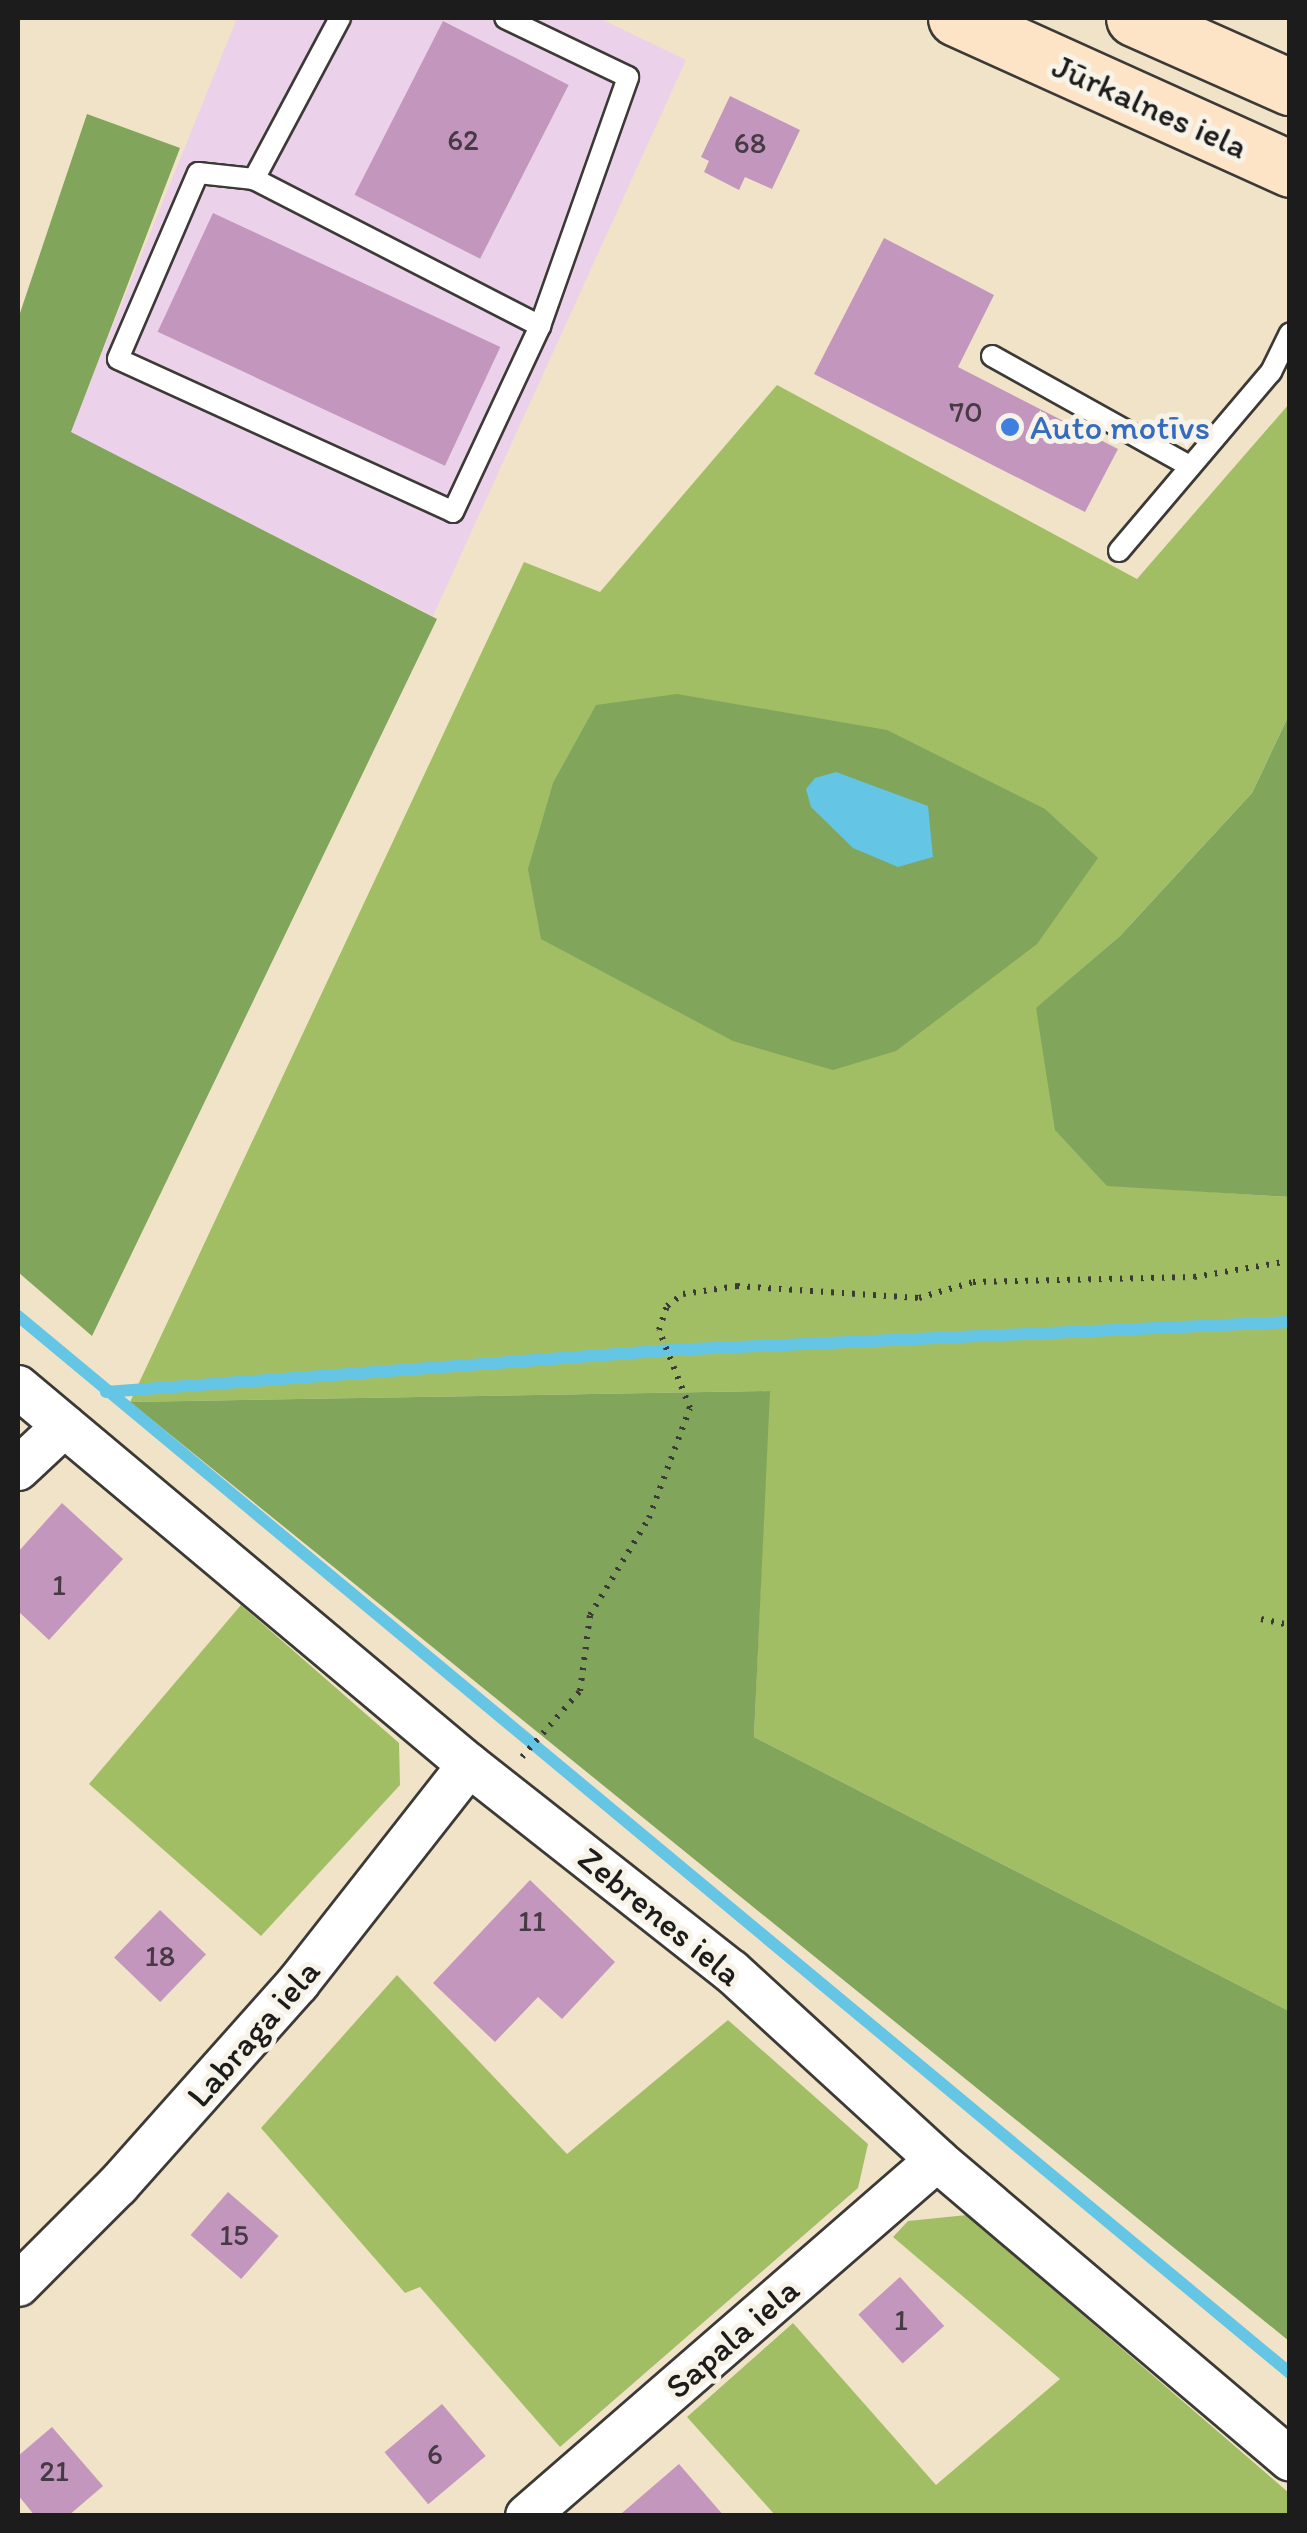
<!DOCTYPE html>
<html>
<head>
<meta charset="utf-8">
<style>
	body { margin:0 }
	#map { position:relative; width:1307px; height:2533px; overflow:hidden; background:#f0e3c8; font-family:Itim,sans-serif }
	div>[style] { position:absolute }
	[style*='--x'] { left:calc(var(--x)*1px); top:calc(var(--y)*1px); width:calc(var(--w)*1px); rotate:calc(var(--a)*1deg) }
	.built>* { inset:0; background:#ecd1ea }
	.green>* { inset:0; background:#a2be65 }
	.forest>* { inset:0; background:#81a55a }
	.water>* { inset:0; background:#65c5e4 }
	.stream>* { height:12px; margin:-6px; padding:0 6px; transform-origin:6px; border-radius:6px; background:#65c5e4 }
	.building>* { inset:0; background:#c396be; transform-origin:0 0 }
	.path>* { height:6px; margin-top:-3px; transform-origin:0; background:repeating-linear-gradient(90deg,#3c3a36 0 2.5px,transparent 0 10.5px) }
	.roads { filter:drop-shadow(2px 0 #3c3a36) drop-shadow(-2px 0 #3c3a36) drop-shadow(0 2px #3c3a36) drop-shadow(0 -2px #3c3a36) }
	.lane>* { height:20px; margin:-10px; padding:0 10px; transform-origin:10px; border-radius:10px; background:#fff }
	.street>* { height:42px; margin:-21px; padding:0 21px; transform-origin:21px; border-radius:21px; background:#fff }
	.secondary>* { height:55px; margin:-27.5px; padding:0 27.5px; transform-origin:27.5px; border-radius:27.5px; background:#fee4c6 }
	.dots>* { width:28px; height:28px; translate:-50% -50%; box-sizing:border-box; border:5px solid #f7f3e8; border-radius:50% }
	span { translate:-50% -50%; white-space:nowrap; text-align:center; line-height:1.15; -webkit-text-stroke:10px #f7f3e8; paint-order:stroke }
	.number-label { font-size:30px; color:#463a44 }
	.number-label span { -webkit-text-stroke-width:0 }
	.street-label { font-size:35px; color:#1c1c1c }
	.shop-label { font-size:35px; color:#366cbe }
	.left { translate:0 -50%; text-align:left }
	.frame { position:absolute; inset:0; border:20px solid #1c1c1c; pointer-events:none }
</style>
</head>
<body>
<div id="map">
	<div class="built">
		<i style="clip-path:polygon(237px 18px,599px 18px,686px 60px,433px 616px,70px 432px)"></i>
	</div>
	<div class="green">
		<i style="clip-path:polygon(777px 385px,1137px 579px,1289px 404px,1289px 715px,1252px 793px,1120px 936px,1036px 1009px,1107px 1185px,1289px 1197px,1289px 2011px,754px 1737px,769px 1391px,130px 1402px,524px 562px,600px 592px)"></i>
		<i style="clip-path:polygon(241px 1605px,399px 1743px,400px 1785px,261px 1936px,89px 1784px)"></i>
		<i style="clip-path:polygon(397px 1975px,567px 2154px,728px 2020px,868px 2144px,858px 2188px,560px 2447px,420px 2287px,405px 2293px,261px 2128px)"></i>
		<i style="clip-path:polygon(967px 2215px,1289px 2493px,1289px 2515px,775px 2515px,687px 2417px,793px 2323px,936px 2485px,1060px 2379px,893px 2237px,908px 2221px)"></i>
	</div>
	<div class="forest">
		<i style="clip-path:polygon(87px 114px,180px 148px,71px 432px,437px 619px,92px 1336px,18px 1272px,18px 319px)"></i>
		<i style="clip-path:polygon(677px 694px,887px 730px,1045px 809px,1098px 858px,1037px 944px,896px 1051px,833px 1070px,733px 1041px,541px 939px,528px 869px,553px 783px,596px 705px)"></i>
		<i style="clip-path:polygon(1289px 715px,1289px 1197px,1107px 1186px,1055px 1130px,1036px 1008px,1120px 936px,1252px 793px)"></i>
		<i style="clip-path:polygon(770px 1391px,754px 1737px,1289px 2011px,1289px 2341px,130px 1402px)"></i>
	</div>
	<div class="water">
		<i style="clip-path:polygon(836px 772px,928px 806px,933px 857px,898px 867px,853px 848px,811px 807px,806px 789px,815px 778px)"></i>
	</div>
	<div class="stream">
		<i style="--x:18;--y:1316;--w:1654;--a:39.73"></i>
		<i style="--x:106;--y:1392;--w:567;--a:-4.25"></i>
		<i style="--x:671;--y:1350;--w:620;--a:-2.59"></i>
	</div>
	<div class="building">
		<i style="left:443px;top:21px;width:141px;height:195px;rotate:27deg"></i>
		<i style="clip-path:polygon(730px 96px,800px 130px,772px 189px,745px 177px,739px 190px,704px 172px,709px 161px,701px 157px)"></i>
		<i style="left:213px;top:213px;width:317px;height:131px;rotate:25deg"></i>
		<i style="clip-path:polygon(884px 238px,994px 295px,958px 367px,1118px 449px,1085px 512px,814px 374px)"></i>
		<i style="clip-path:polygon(62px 1503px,123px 1559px,49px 1640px,18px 1611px,18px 1552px)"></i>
		<i style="clip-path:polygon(530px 1880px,615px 1962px,562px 2019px,538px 1997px,495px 2042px,433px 1983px)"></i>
		<i style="left:160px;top:1910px;width:64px;height:66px;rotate:44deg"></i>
		<i style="left:228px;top:2192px;width:67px;height:57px;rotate:41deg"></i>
		<i style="left:900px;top:2277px;width:66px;height:56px;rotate:48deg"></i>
		<i style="left:442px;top:2404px;width:68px;height:75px;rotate:50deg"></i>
		<i style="clip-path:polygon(52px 2427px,103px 2486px,68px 2516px,35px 2516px,18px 2495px,18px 2456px)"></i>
		<i style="clip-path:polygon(679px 2464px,724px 2516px,624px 2516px,622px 2513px)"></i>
	</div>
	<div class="path">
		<i style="--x:1261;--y:1619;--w:30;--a:12"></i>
		<i style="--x:522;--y:1757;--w:88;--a:-48.7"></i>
		<i style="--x:580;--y:1691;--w:77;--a:-82.5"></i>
		<i style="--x:590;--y:1615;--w:114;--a:-58.7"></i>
		<i style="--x:649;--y:1518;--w:117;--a:-69.6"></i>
		<i style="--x:690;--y:1408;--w:84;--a:-111.7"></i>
		<i style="--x:659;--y:1330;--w:25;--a:-72"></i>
		<i style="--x:667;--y:1306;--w:20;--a:-37"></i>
		<i style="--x:683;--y:1294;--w:55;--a:-8.4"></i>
		<i style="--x:737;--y:1286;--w:182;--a:3.8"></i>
		<i style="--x:919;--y:1298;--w:56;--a:-16.5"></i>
		<i style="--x:973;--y:1282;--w:221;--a:-1.3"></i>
		<i style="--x:1194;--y:1277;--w:97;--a:-9.5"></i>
	</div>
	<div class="roads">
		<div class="lane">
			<i style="--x:340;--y:18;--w:183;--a:118.1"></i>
			<i style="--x:254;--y:179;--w:322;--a:27.2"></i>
			<i style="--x:254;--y:179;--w:56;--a:-173.9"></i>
			<i style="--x:198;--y:173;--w:202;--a:113.3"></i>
			<i style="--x:118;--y:359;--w:368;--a:24.5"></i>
			<i style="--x:453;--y:512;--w:205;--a:-64.9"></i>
			<i style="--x:540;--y:326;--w:264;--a:-70.5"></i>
			<i style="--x:628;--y:77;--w:136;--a:-154.4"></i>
			<i style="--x:992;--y:356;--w:227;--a:29.1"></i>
			<i style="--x:1119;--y:551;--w:235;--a:-49.7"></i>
			<i style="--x:1271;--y:372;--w:43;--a:-64"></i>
		</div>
		<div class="street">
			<i style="--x:18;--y:1387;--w:588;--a:39.97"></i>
			<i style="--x:469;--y:1765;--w:333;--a:38.2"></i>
			<i style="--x:731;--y:1971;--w:280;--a:42.5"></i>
			<i style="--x:937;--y:2160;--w:463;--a:40.3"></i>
			<i style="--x:18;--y:1469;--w:63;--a:-43.1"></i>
			<i style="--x:18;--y:2285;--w:141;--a:-45"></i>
			<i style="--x:118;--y:2185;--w:271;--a:-48.3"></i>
			<i style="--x:298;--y:1983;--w:277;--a:-51.9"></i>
			<i style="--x:527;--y:2516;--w:543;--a:-40.97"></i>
		</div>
		<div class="secondary">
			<i style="--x:956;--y:18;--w:367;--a:24.3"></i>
			<i style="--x:1134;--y:18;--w:171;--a:23.9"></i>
		</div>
	</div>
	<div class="dots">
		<i style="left:1010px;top:427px;background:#3f7fe0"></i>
	</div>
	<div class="number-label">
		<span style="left:463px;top:140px">62</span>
		<span style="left:750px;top:143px">68</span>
		<span style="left:966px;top:412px">70</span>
		<span style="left:59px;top:1585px">1</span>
		<span style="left:532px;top:1921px">11</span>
		<span style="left:160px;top:1956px">18</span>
		<span style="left:234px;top:2235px">15</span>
		<span style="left:901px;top:2320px">1</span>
		<span style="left:435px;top:2454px">6</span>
		<span style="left:54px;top:2471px">21</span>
	</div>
	<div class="street-label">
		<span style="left:1150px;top:106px;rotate:24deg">Jūrkalnes iela</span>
		<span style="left:660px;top:1916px;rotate:39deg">Zebrenes iela</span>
		<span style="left:253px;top:2033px;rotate:-49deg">Labraga iela</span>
		<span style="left:732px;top:2338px;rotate:-41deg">Sapala iela</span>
	</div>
	<div class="shop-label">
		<span class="left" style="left:1030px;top:427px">Auto motīvs</span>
	</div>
	<div class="frame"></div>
</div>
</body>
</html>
